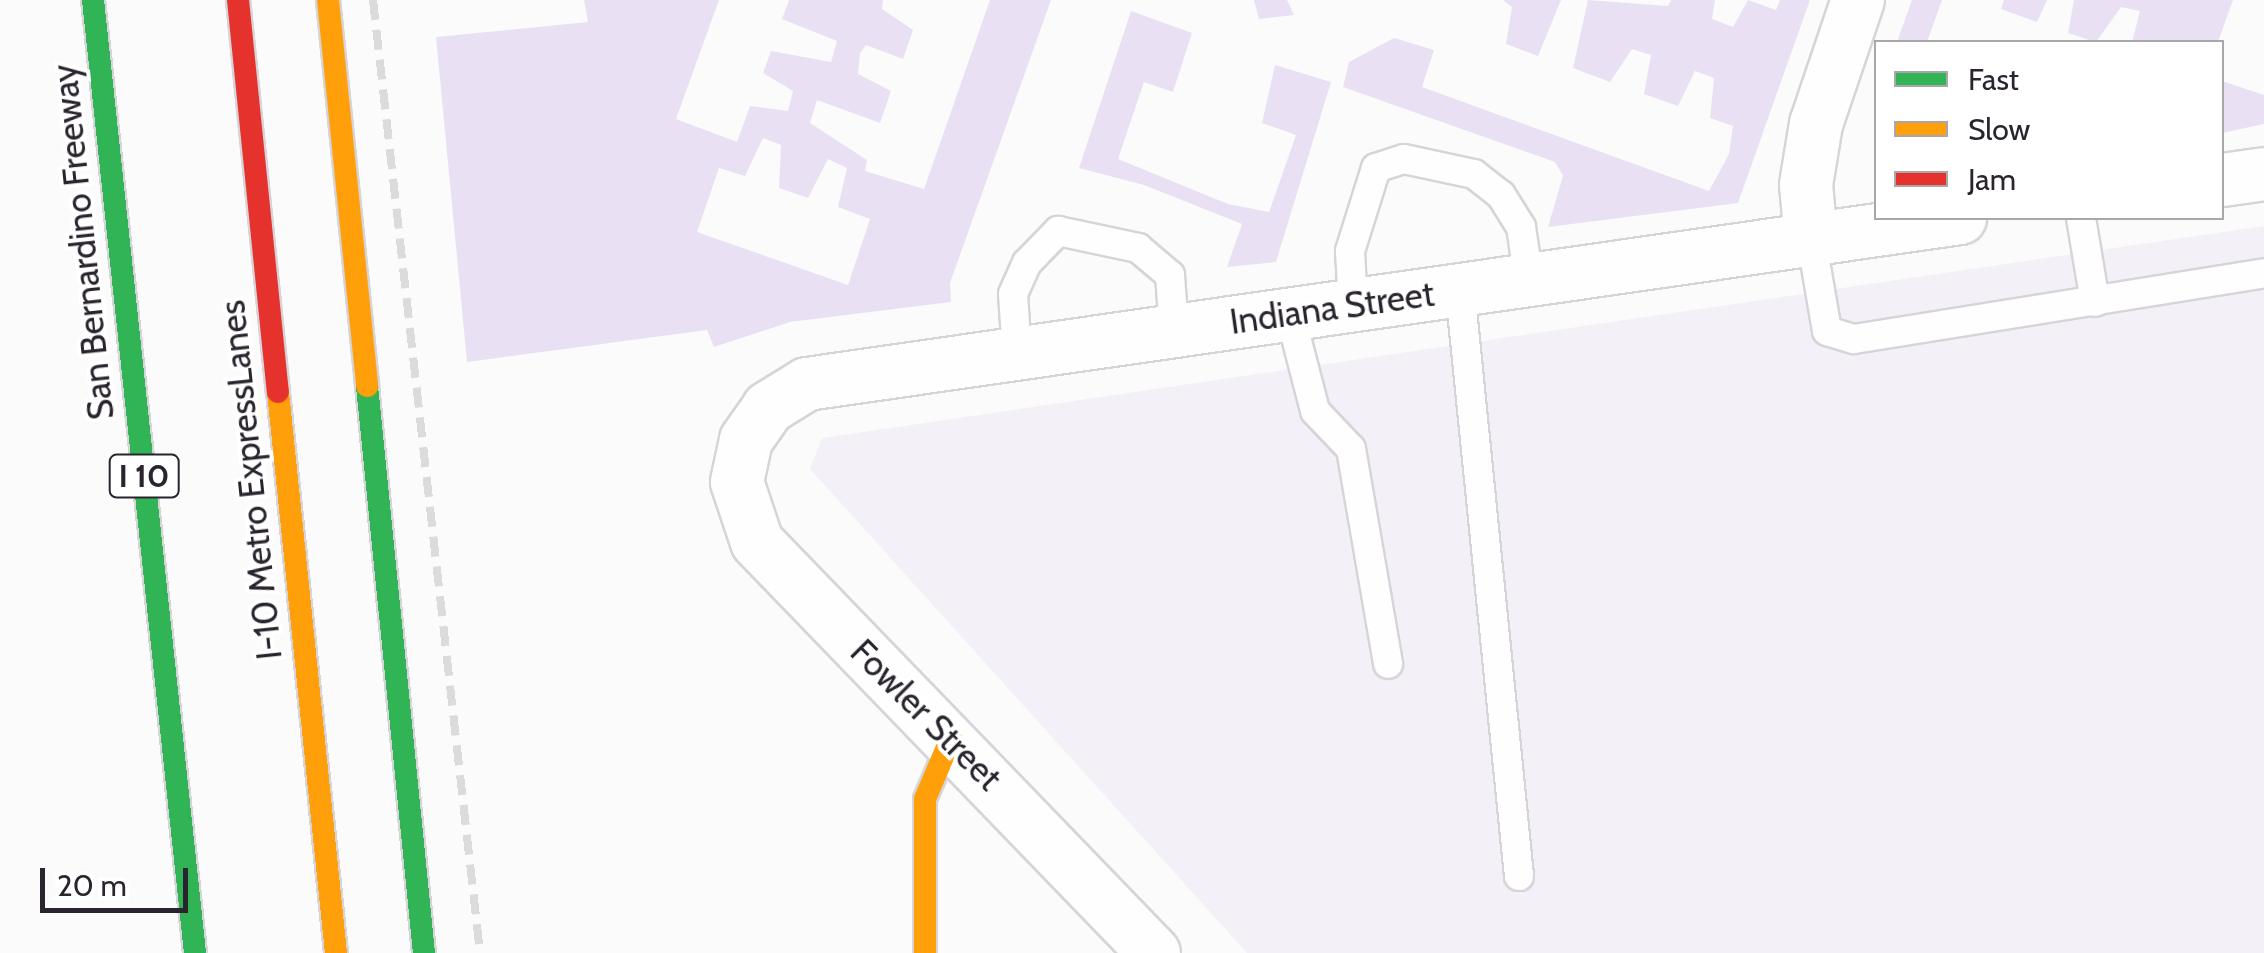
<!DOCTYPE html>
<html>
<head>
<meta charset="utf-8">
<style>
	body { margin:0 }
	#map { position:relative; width:2264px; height:953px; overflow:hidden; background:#fbfbfb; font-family:Cabin,sans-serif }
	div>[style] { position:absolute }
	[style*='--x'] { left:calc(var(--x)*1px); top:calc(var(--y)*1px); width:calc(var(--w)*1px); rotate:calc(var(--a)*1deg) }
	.built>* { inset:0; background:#f4f0f8 }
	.green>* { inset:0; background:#eae0f4 }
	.roads { filter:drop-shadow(2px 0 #d7d4d9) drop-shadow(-2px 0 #d7d4d9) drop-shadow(0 2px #d7d4d9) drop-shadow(0 -2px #d7d4d9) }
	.lane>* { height:28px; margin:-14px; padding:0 14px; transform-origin:14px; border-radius:14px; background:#fefefe }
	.street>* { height:52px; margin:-26px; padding:0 26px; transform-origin:26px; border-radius:26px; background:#fefefe }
	.fast>* { height:22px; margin:-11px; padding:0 11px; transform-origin:11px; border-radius:11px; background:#30b455 }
	.slow>* { height:22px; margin:-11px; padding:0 11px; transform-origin:11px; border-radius:11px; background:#ff9f0a }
	.jam>* { height:22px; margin:-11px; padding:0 11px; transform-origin:11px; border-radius:11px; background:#e5322d }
	.rail>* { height:8px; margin-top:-4px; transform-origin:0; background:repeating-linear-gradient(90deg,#dbdbdb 0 20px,transparent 0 30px) }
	span { translate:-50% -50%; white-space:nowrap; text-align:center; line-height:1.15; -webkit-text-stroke:8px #fff; paint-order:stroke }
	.shield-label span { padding:2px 8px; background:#fff; border:2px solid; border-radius:8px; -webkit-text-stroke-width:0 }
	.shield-label { font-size:32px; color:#29242e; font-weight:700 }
	.street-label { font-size:35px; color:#29242e }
	.legend { position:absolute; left:1874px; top:40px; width:350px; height:180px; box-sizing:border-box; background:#fff; border:2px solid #a9a7ab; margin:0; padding:12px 18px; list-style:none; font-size:30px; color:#29242e }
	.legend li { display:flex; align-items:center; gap:20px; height:50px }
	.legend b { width:50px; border:2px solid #a9a7ab }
	.scale { position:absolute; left:40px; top:868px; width:148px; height:45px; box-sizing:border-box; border:5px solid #29242e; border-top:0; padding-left:12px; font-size:30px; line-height:35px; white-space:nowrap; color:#29242e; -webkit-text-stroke:8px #fff; paint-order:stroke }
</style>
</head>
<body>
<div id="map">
	<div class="built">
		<i style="clip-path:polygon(2264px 226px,2264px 953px,1247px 953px,810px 469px,822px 438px)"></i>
	</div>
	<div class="green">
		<i style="clip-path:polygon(evenodd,584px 0,719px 0,676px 119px,737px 142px,750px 106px,788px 111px,793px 91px,763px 73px,771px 51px,831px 62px,837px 41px,782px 19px,789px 0,883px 0,882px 9px,913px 30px,903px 59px,866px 45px,860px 53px,858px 74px,891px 91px,880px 123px,817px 100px,810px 123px,867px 160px,865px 171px,924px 189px,990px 0,1051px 0,950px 283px,951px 302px,790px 322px,714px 347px,707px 330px,467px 362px,436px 37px,588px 22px,584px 0,763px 138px,781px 145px,779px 188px,808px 198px,828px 159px,847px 168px,838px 207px,870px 219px,848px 285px,697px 232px,719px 168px,745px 176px,763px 138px)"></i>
		<i style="clip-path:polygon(1254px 0,1287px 0,1294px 15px,1259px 19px)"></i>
		<i style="clip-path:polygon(1503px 0,1561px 0,1538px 56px,1506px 44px,1512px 7px)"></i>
		<i style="clip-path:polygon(1588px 0,1668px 6px,1671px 0,1715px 0,1712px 19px,1733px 27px,1748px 0,1776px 10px,1780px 0,1810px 0,1738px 203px,1548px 227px,1563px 176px,1555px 162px,1343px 87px,1349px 62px,1394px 38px,1434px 50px,1422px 87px,1709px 191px,1729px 154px,1733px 126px,1710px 118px,1714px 78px,1695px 71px,1678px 106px,1644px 94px,1651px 55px,1632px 49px,1610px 82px,1573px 68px)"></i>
		<i style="clip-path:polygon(1912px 0,1942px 0,1927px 42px,1897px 42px)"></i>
		<i style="clip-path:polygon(2004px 0,2047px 0,2037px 22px,2001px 9px)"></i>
		<i style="clip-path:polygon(2074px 0,2233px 0,2218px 42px,2132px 42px,2140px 11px,2121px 7px,2096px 42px,2068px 33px)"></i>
		<i style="clip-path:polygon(1131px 11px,1192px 33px,1173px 92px,1144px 82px,1118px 159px,1228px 204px,1269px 212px,1296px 135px,1262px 123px,1275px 65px,1331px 82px,1276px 262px,1227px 267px,1242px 224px,1144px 185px,1079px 168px)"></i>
		<i style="clip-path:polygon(2222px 81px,2264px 95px,2264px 124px,2222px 133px)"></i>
	</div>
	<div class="roads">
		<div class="lane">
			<i style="--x:2081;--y:218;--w:85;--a:80.5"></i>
			<i style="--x:1811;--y:238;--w:94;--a:80.2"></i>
			<i style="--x:1827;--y:331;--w:28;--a:17"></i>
			<i style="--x:1854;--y:339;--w:415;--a:-9.1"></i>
			<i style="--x:1460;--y:290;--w:589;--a:84.25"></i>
			<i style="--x:1353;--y:305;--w:54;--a:-93.2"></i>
			<i style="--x:1350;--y:251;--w:87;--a:-72.6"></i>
			<i style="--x:1376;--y:168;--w:29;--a:-18"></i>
			<i style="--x:1404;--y:159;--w:72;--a:12.1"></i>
			<i style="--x:1474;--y:174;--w:34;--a:38"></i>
			<i style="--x:1501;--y:195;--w:38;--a:58"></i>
			<i style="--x:1521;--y:227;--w:54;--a:81.4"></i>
			<i style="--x:1290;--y:314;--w:100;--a:75.5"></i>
			<i style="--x:1315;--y:411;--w:52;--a:46.5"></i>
			<i style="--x:1351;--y:449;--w:218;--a:80.2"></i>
			<i style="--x:1017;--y:354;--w:60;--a:-93.8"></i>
			<i style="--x:1013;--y:294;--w:34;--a:-66"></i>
			<i style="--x:1027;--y:263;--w:45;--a:-45.9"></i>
			<i style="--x:1058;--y:231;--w:82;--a:12"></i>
			<i style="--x:1138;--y:248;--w:42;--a:40.2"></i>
			<i style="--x:1170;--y:275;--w:56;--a:85.9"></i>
		</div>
		<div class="street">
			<i style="--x:2222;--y:180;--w:42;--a:-8.1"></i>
			<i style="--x:1811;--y:238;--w:53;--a:-95.4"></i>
			<i style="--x:1806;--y:185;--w:62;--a:-80.7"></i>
			<i style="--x:1816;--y:124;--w:131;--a:-71.3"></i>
			<i style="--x:1154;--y:953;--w:571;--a:-134.01"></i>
			<i style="--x:757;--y:542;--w:63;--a:-108.4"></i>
			<i style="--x:737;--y:482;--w:43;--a:-77.9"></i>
			<i style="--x:746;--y:440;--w:39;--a:-55"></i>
			<i style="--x:768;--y:408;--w:46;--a:-31.6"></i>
			<i style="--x:807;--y:384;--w:1165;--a:-8.19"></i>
		</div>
		<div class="fast">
			<i style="--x:93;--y:0;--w:958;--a:83.89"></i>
			<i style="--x:367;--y:386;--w:570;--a:84.26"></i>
		</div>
		<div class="slow">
			<i style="--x:328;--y:0;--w:388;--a:84.2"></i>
			<i style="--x:278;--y:392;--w:564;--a:84.1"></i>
			<i style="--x:925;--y:953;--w:154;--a:-90"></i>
			<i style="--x:925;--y:799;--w:66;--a:-66.9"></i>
		</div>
		<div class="jam">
			<i style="--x:238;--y:0;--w:394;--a:84.2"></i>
		</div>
	</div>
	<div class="rail">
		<i style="--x:373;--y:0;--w:959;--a:83.59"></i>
	</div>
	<div class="shield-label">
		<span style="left:144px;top:476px">I 10</span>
	</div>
	<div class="street-label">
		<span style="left:83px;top:242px;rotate:-96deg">San Bernardino Freeway</span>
		<span style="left:1332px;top:308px;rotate:-8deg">Indiana Street</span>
		<span style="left:251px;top:480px;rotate:-96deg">I-10 Metro ExpressLanes</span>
		<span style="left:926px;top:715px;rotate:45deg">Fowler Street</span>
	</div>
	<ul class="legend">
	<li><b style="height:12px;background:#30b455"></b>Fast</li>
	<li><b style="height:12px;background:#ff9f0a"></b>Slow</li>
	<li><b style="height:12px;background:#e5322d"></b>Jam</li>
	</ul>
	<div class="scale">20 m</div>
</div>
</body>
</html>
